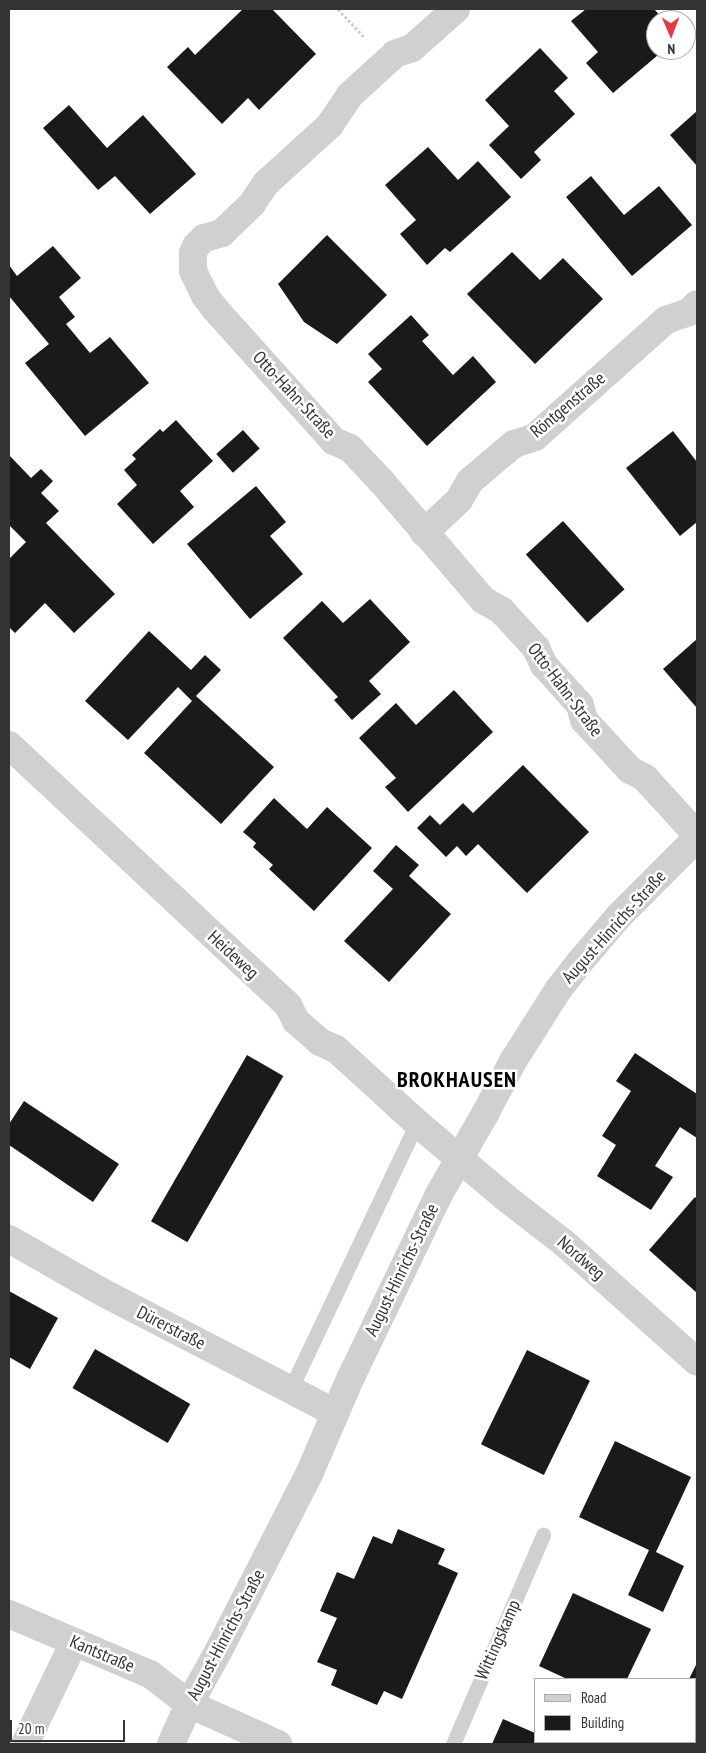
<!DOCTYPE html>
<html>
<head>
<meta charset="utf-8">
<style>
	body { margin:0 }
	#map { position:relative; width:706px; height:1753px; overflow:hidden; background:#fff; font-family:"PT Sans Narrow",sans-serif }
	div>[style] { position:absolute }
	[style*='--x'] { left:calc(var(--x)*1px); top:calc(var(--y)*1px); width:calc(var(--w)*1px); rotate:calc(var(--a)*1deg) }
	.building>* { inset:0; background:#1a1a1a; transform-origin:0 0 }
	.path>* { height:3px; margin-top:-1.5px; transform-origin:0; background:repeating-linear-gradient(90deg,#cdcdcd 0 2.5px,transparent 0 5px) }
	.lane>* { height:15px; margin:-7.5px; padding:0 7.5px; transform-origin:7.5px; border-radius:7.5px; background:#d0d0d0 }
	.street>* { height:28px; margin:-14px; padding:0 14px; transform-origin:14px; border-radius:14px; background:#d0d0d0 }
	span { translate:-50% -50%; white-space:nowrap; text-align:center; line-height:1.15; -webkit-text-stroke:5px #fff; paint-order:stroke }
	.street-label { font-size:18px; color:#333 }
	.district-label { font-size:22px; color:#000; font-weight:700; letter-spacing:1px }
	.frame { position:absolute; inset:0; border:10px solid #333; pointer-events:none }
	.legend { position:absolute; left:534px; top:1678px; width:162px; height:65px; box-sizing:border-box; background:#fff; border:1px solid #adadad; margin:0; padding:6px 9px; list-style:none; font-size:15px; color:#333 }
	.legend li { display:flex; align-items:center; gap:10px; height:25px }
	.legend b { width:25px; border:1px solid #adadad }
	.north { position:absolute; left:646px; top:10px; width:50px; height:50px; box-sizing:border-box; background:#fff; border:1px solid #adadad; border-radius:50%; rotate:179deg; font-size:14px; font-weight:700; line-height:20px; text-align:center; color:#333 }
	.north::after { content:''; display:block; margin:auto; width:18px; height:22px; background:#e63946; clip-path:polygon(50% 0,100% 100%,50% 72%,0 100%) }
	.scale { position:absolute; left:10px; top:1720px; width:115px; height:22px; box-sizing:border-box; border:2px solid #333; border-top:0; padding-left:6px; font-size:15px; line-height:18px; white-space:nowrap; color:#333; -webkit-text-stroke:4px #fff; paint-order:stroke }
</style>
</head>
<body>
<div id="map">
	<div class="building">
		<i style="clip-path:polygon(243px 9px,272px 9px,316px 54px,259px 110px,248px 98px,222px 124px,167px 67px,188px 47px,195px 55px)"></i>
		<i style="clip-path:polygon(586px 9px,654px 9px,664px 20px,656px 20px,656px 50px,664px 50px,613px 93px,586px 63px,598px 52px,571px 21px)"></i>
		<i style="clip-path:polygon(540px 48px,568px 78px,554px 91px,575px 114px,534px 152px,541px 160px,521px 179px,489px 145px,509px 126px,485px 100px)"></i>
		<i style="clip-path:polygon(69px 105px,107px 148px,143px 115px,196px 174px,150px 214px,115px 176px,98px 190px,43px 128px)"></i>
		<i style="clip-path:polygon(697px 111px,697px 166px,670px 135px)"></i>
		<i style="clip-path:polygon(428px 147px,458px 180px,478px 161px,511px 197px,450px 252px,445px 248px,427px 265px,400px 234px,416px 220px,385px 185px)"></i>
		<i style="clip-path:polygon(591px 176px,624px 215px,659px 186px,692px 225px,632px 276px,566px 197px)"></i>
		<i style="clip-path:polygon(327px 235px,387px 295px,337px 344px,304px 322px,278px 284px)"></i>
		<i style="clip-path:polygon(53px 246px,81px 278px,59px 297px,75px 317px,66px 324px,90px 353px,110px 337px,149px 383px,85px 436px,25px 363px,49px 344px,9px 296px,9px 265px,17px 276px)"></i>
		<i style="clip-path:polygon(512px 252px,540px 280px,563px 258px,603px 299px,535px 364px,467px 294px)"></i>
		<i style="clip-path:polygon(411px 315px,429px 335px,422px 341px,453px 375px,473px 356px,496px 382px,427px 446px,368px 382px,382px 369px,368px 354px)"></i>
		<i style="clip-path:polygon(176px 420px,213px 461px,180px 491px,194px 507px,153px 544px,117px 504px,137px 485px,124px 470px,136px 459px,132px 455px,160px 429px,163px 432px)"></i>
		<i style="left:243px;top:430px;width:25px;height:36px;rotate:48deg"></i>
		<i style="clip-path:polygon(673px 431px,697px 462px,697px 522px,680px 536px,626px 468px)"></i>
		<i style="clip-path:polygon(9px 455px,31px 478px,41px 469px,53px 481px,41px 493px,59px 511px,46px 523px,115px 594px,74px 633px,45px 603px,15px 633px,9px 627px,9px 559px,26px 542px,9px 525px)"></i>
		<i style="clip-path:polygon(256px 486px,286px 522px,270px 536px,303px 574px,250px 619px,187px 544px)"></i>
		<i style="left:563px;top:521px;width:92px;height:50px;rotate:48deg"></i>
		<i style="clip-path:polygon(370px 599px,410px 642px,369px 681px,381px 694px,352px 720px,334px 700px,338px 697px,283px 638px,322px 601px,343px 623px)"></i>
		<i style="clip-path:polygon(149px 631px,191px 670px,205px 655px,221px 670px,196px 696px,274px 767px,221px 824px,144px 753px,192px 701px,178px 687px,128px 740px,85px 701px)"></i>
		<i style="clip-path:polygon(697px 639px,697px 708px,663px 669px)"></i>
		<i style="clip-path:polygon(454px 690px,493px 732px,408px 812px,385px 787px,396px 778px,359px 738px,396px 703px,416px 725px)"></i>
		<i style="clip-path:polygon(523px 765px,589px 832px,527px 893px,478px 844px,466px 856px,457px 846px,446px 857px,417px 828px,430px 815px,440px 825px,463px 803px,473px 813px)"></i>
		<i style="clip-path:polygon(274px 798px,307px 829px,327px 807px,372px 848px,314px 911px,269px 869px,273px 865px,253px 847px,256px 843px,243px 832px)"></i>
		<i style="clip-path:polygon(396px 845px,419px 865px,409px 876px,451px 914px,389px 982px,344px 941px,393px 889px,373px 871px)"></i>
		<i style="clip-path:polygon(635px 1053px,697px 1094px,697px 1138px,680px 1127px,655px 1166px,673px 1177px,651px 1210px,597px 1176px,616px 1145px,602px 1136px,631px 1091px,616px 1081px)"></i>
		<i style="left:247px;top:1055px;width:42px;height:192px;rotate:30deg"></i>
		<i style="clip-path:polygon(24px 1101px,119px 1164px,93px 1202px,9px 1145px,9px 1124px)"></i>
		<i style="clip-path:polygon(695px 1197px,697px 1199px,697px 1293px,649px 1250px)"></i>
		<i style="clip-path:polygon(9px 1291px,58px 1318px,30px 1369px,9px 1357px)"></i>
		<i style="left:95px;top:1349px;width:110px;height:45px;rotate:30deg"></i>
		<i style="left:527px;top:1350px;width:70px;height:105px;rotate:26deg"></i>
		<i style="clip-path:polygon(615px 1441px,691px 1477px,656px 1552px,684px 1566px,663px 1612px,628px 1595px,649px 1550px,579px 1517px)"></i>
		<i style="clip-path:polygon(398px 1529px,445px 1549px,438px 1564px,458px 1573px,402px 1699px,384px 1691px,377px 1705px,331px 1685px,337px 1670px,317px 1662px,337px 1618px,320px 1611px,337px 1572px,354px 1579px,373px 1536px,392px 1544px)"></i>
		<i style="clip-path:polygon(573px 1593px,651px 1629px,627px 1679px,567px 1679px,539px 1666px)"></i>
		<i style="clip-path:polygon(697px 1663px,697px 1726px,695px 1725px,695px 1679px,689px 1679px)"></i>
		<i style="clip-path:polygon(503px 1719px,535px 1733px,535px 1742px,554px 1742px,560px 1744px,492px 1744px)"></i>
	</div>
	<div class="path">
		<i style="--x:338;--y:9;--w:38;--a:47"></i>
	</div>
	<div class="lane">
		<i style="--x:290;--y:1390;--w:296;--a:-64.6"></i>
		<i style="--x:453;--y:1744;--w:228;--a:-66.7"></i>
	</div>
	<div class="street">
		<i style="--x:456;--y:9;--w:59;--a:138.4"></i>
		<i style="--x:412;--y:48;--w:18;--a:161"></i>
		<i style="--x:395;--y:54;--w:61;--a:137.7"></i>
		<i style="--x:350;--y:95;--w:36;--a:124"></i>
		<i style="--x:330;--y:125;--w:86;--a:137.8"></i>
		<i style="--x:266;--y:183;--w:25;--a:124"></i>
		<i style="--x:252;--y:204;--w:42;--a:136"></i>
		<i style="--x:222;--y:233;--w:19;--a:164"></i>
		<i style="--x:204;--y:238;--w:11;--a:135"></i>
		<i style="--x:196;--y:246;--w:8;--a:113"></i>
		<i style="--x:193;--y:253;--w:18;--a:90"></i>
		<i style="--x:193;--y:271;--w:28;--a:64"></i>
		<i style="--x:205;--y:296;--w:16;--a:52"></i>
		<i style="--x:215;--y:309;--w:178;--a:48"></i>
		<i style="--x:334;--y:441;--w:17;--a:24"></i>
		<i style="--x:350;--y:448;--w:47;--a:46.7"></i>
		<i style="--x:382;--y:482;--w:155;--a:49.4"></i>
		<i style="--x:483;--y:600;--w:21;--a:29"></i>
		<i style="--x:501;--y:610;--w:52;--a:47.4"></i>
		<i style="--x:536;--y:648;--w:19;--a:65"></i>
		<i style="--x:544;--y:665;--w:54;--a:48"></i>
		<i style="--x:580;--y:705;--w:16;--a:75"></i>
		<i style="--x:584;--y:720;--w:68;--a:47.4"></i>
		<i style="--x:630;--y:770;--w:17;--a:28"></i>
		<i style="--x:645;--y:778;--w:77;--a:47.6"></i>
		<i style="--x:424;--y:533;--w:48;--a:-43.3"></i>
		<i style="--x:459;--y:500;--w:22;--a:-60"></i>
		<i style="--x:470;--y:481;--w:57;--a:-40.1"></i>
		<i style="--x:514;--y:444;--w:22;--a:-18"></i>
		<i style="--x:535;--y:437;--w:176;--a:-41.8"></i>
		<i style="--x:666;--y:320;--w:24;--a:-19"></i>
		<i style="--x:689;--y:312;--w:11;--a:-45"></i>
		<i style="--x:9;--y:745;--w:381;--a:43"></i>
		<i style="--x:288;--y:1005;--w:18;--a:63"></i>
		<i style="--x:296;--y:1021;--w:32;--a:41"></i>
		<i style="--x:320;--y:1042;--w:17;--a:24"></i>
		<i style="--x:336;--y:1049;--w:110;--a:42.4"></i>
		<i style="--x:417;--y:1123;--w:116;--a:40.1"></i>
		<i style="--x:506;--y:1198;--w:73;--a:37.8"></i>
		<i style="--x:564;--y:1243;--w:178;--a:41.8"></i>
		<i style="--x:9;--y:1239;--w:107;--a:29.7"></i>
		<i style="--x:102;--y:1292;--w:263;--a:27.4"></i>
		<i style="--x:9;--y:1614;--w:153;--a:23.1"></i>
		<i style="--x:150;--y:1674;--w:49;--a:37.6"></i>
		<i style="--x:189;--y:1704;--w:98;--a:24.2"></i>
		<i style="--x:25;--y:1744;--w:113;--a:-64.3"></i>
		<i style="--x:171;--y:1744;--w:44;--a:-65.8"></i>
		<i style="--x:189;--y:1704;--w:60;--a:-60.9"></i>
		<i style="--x:218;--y:1652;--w:202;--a:-62.9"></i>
		<i style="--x:310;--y:1472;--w:103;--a:-66.7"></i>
		<i style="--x:351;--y:1377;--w:201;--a:-64.3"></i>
		<i style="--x:438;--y:1196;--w:95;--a:-60.2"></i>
		<i style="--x:485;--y:1114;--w:60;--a:-62.2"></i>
		<i style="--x:513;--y:1061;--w:84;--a:-57.6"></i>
		<i style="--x:558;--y:990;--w:34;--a:-52"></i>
		<i style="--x:579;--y:963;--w:62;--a:-49.6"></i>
		<i style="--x:619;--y:916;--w:110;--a:-45"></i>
	</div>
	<div class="street-label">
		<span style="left:294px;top:395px;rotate:47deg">Otto-Hahn-Straße</span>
		<span style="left:568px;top:405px;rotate:-40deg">Röntgenstraße</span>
		<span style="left:565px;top:690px;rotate:53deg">Otto-Hahn-Straße</span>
		<span style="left:614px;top:927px;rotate:-48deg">August-Hinrichs-Straße</span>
		<span style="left:233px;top:955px;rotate:43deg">Heideweg</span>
		<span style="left:581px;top:1258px;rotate:41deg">Nordweg</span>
		<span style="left:402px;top:1270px;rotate:-64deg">August-Hinrichs-Straße</span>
		<span style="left:171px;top:1328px;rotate:27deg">Dürerstraße</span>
		<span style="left:226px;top:1635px;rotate:-62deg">August-Hinrichs-Straße</span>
		<span style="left:498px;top:1640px;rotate:-66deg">Wittingskamp</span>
		<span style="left:102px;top:1654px;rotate:23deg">Kantstraße</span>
	</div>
	<div class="district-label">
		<span style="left:457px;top:1080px">BROKHAUSEN</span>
	</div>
	<div class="frame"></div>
	<ul class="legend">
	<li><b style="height:6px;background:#d0d0d0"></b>Road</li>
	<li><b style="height:14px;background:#1a1a1a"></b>Building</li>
	</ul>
	<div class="north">N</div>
	<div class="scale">20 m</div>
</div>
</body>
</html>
